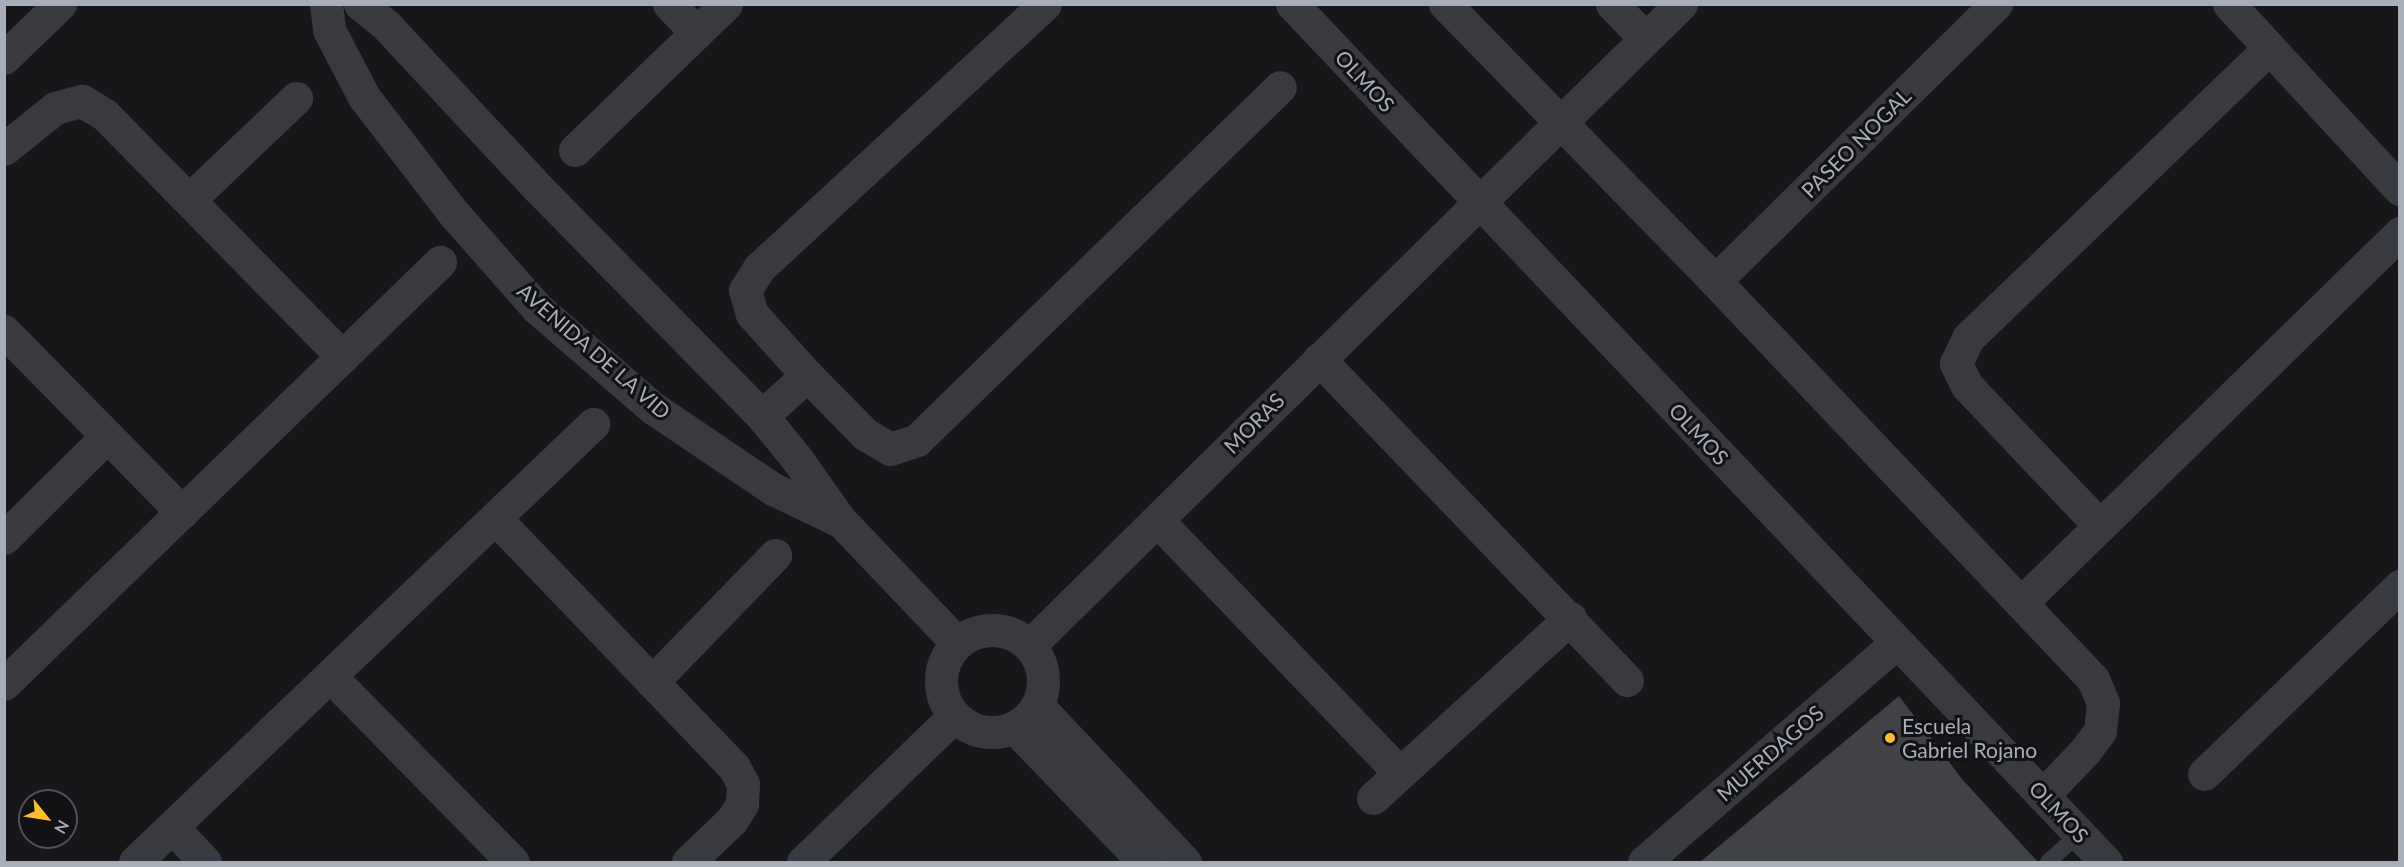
<!DOCTYPE html>
<html>
<head>
<meta charset="utf-8">
<style>
	body { margin:0 }
	#map { position:relative; width:2404px; height:867px; overflow:hidden; background:#171719; font-family:Lato,sans-serif }
	div>[style] { position:absolute }
	[style*='--x'] { left:calc(var(--x)*1px); top:calc(var(--y)*1px); width:calc(var(--w)*1px); rotate:calc(var(--a)*1deg) }
	.building>* { inset:0; background:#414246 }
	.service>* { height:16px; margin:-8px; padding:0 8px; transform-origin:8px; border-radius:8px; background:#393a40 }
	.minor>* { height:33px; margin:-16.5px; padding:0 16.5px; transform-origin:16.5px; border-radius:16.5px; background:#393a40 }
	.minor>.ring { margin:-16.5px; padding:0; box-sizing:content-box; background:none; border:33px solid #393a40; border-radius:50% }
	.dots>* { width:16px; height:16px; translate:-50% -50%; box-sizing:border-box; border:3px solid #121214; border-radius:50% }
	span { translate:-50% -50%; white-space:nowrap; text-align:center; line-height:1.15; -webkit-text-stroke:6px #121214; paint-order:stroke }
	.street-label { font-size:21px; color:#a8adba }
	.poi-label { font-size:21px; color:#a8adba }
	.left { translate:0 -50%; text-align:left }
	.frame { position:absolute; inset:0; border:6px solid #a8adba; pointer-events:none }
	.north { position:absolute; left:18px; top:789px; width:60px; height:60px; box-sizing:border-box; background:#121214; border:2px solid #4e5056; border-radius:50%; rotate:120deg; font-size:16px; font-weight:700; line-height:24px; text-align:center; color:#a8adba }
	.north::after { content:''; display:block; margin:auto; width:21px; height:27px; background:#ffbd29; clip-path:polygon(50% 0,100% 100%,50% 72%,0 100%) }
</style>
</head>
<body>
<div id="map">
	<div class="building">
		<i style="clip-path:polygon(1899px 696px,1962px 779px,2038px 862px,1700px 862px)"></i>
	</div>
	<div class="service">
		<i style="--x:2048;--y:862;--w:42;--a:-42.1"></i>
	</div>
	<div class="minor">
		<i style="--x:326;--y:4;--w:26;--a:83"></i>
		<i style="--x:329;--y:30;--w:76;--a:62.4"></i>
		<i style="--x:364;--y:97;--w:149;--a:52.4"></i>
		<i style="--x:455;--y:215;--w:124;--a:48.6"></i>
		<i style="--x:537;--y:308;--w:153;--a:40.8"></i>
		<i style="--x:653;--y:408;--w:145;--a:34"></i>
		<i style="--x:773;--y:489;--w:72;--a:25.5"></i>
		<i style="--x:360;--y:4;--w:33;--a:39"></i>
		<i style="--x:386;--y:25;--w:223;--a:47"></i>
		<i style="--x:538;--y:188;--w:320;--a:45.5"></i>
		<i style="--x:762;--y:416;--w:55;--a:50.9"></i>
		<i style="--x:797;--y:459;--w:75;--a:54.8"></i>
		<i style="--x:840;--y:520;--w:170;--a:46.4"></i>
		<i style="--x:669;--y:4;--w:40;--a:46"></i>
		<i style="--x:1045;--y:4;--w:389;--a:137.3"></i>
		<i style="--x:759;--y:268;--w:26;--a:122"></i>
		<i style="--x:745;--y:290;--w:25;--a:74"></i>
		<i style="--x:752;--y:314;--w:82;--a:48"></i>
		<i style="--x:807;--y:375;--w:83;--a:45.5"></i>
		<i style="--x:865;--y:434;--w:29;--a:31"></i>
		<i style="--x:890;--y:449;--w:28;--a:-18"></i>
		<i style="--x:917;--y:440;--w:506;--a:-44.2"></i>
		<i style="--x:1292;--y:4;--w:1183;--a:46.51"></i>
		<i style="--x:1445;--y:4;--w:387;--a:45.7"></i>
		<i style="--x:1715;--y:281;--w:549;--a:46.48"></i>
		<i style="--x:2093;--y:679;--w:26;--a:67"></i>
		<i style="--x:2103;--y:703;--w:28;--a:96"></i>
		<i style="--x:2100;--y:731;--w:25;--a:127"></i>
		<i style="--x:2085;--y:751;--w:61;--a:133.7"></i>
		<i style="--x:1612;--y:4;--w:47;--a:45.9"></i>
		<i style="--x:2229;--y:4;--w:252;--a:47.3"></i>
		<i style="--x:4;--y:58;--w:78;--a:-44"></i>
		<i style="--x:4;--y:149;--w:65;--a:-38.8"></i>
		<i style="--x:55;--y:108;--w:28;--a:-15"></i>
		<i style="--x:82;--y:101;--w:27;--a:31"></i>
		<i style="--x:105;--y:115;--w:339;--a:45.5"></i>
		<i style="--x:575;--y:150;--w:210;--a:-44"></i>
		<i style="--x:189;--y:200;--w:148;--a:-43.6"></i>
		<i style="--x:1715;--y:281;--w:395;--a:-44.6"></i>
		<i style="--x:4;--y:331;--w:254;--a:45.5"></i>
		<i style="--x:1319;--y:359;--w:445;--a:46.2"></i>
		<i style="--x:762;--y:416;--w:61;--a:-42.3"></i>
		<i style="--x:495;--y:518;--w:345;--a:46.2"></i>
		<i style="--x:734;--y:767;--w:19;--a:62"></i>
		<i style="--x:743;--y:784;--w:20;--a:93"></i>
		<i style="--x:742;--y:804;--w:19;--a:122"></i>
		<i style="--x:732;--y:820;--w:61;--a:136.3"></i>
		<i style="--x:1157;--y:520;--w:351;--a:46.2"></i>
		<i style="--x:2100;--y:526;--w:193;--a:-133.5"></i>
		<i style="--x:1967;--y:386;--w:25;--a:-116"></i>
		<i style="--x:1956;--y:363;--w:28;--a:-64"></i>
		<i style="--x:1968;--y:338;--w:418;--a:-43.9"></i>
		<i style="--x:4;--y:538;--w:145;--a:-44.7"></i>
		<i style="--x:2021;--y:603;--w:530;--a:-44.31"></i>
		<i class="ring" style="left:941px;top:630px;width:69px;height:69px"></i>
		<i style="--x:1030;--y:645;--w:914;--a:-44.56"></i>
		<i style="--x:330;--y:676;--w:261;--a:45.5"></i>
		<i style="--x:652;--y:682;--w:177;--a:-45.9"></i>
		<i style="--x:4;--y:684;--w:607;--a:-44.07"></i>
		<i style="--x:1037;--y:705;--w:216;--a:46.7"></i>
		<i style="--x:1014;--y:727;--w:187;--a:46.1"></i>
		<i style="--x:2204;--y:774;--w:272;--a:-43.8"></i>
		<i style="--x:1373;--y:798;--w:267;--a:-42.4"></i>
		<i style="--x:172;--y:827;--w:48;--a:46.7"></i>
		<i style="--x:135;--y:862;--w:634;--a:-43.72"></i>
		<i style="--x:803;--y:862;--w:210;--a:-44"></i>
		<i style="--x:1644;--y:862;--w:334;--a:-41"></i>
	</div>
	<div class="dots">
		<i style="left:1890px;top:738px;background:#ffbd29"></i>
	</div>
	<div class="street-label">
		<span style="left:1365px;top:81px;rotate:47deg">OLMOS</span>
		<span style="left:1856px;top:143px;rotate:-45deg">PASEO NOGAL</span>
		<span style="left:594px;top:351px;rotate:41deg">AVENIDA DE LA VID</span>
		<span style="left:1254px;top:423px;rotate:-45deg">MORAS</span>
		<span style="left:1699px;top:434px;rotate:47deg">OLMOS</span>
		<span style="left:1770px;top:753px;rotate:-41deg">MUERDAGOS</span>
		<span style="left:2059px;top:812px;rotate:47deg">OLMOS</span>
	</div>
	<div class="poi-label">
		<span class="left" style="left:1902px;top:738px">Escuela<br>Gabriel Rojano</span>
	</div>
	<div class="frame"></div>
	<div class="north">N</div>
</div>
</body>
</html>
